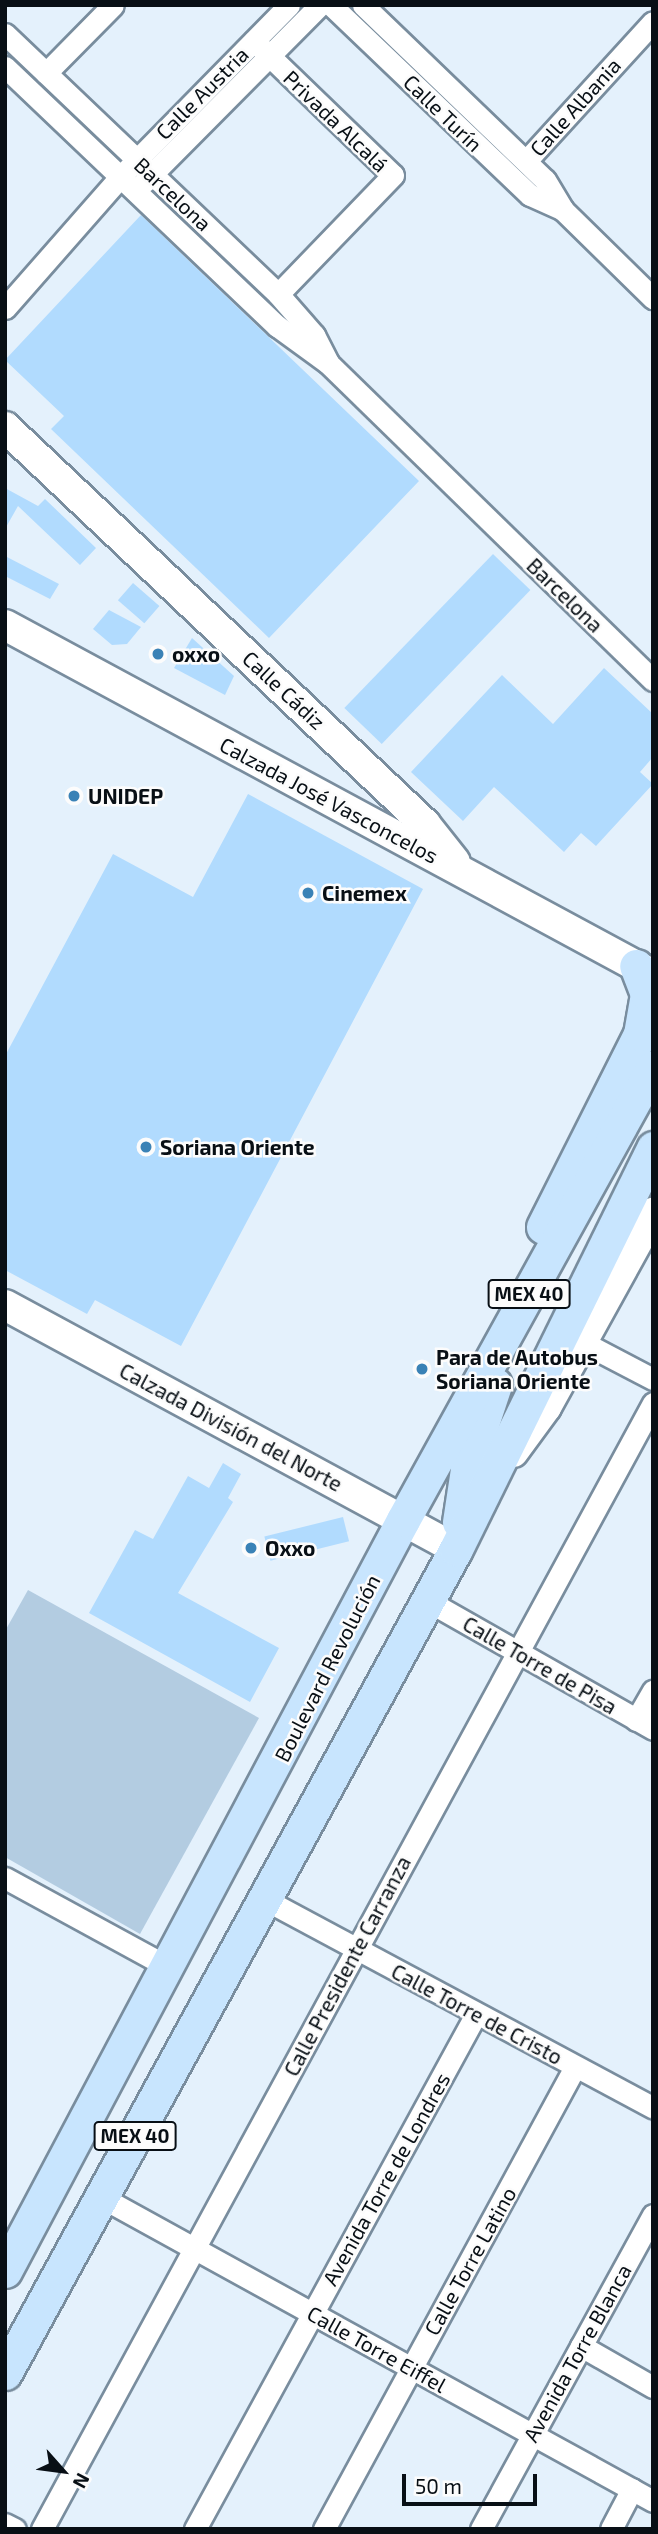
<!DOCTYPE html>
<html>
<head>
<meta charset="utf-8">
<style>
	body { margin:0 }
	#map { position:relative; width:658px; height:2534px; overflow:hidden; background:#e4f1fc; font-family:"Exo 2",sans-serif }
	div>[style] { position:absolute }
	[style*='--x'] { left:calc(var(--x)*1px); top:calc(var(--y)*1px); width:calc(var(--w)*1px); rotate:calc(var(--a)*1deg) }
	.green>* { inset:0; background:#b3cce1 }
	.building>* { inset:0; background:#b1dbfe; transform-origin:0 0 }
	.roads { filter:drop-shadow(2px 0 #798d9e) drop-shadow(-2px 0 #798d9e) drop-shadow(0 2px #798d9e) drop-shadow(0 -2px #798d9e) }
	.street>* { height:21px; margin:-10.5px; padding:0 10.5px; transform-origin:10.5px; border-radius:10.5px; background:#fff }
	.secondary>* { height:30px; margin:-15px; padding:0 15px; transform-origin:15px; border-radius:15px; background:#fff }
	.primary>* { height:33px; margin:-16.5px; padding:0 16.5px; transform-origin:16.5px; border-radius:16.5px; background:#c8e5fe }
	.dots>* { width:19px; height:19px; translate:-50% -50%; box-sizing:border-box; border:4px solid #fcfcfc; border-radius:50% }
	span { translate:-50% -50%; white-space:nowrap; text-align:center; line-height:1.15; -webkit-text-stroke:5px #fcfcfc; paint-order:stroke }
	.shield-label span { padding:2px 5px; background:#fcfcfc; border:2px solid; border-radius:5px; -webkit-text-stroke-width:0 }
	.shield-label { font-size:19px; color:#080f15; font-weight:700 }
	.street-label { font-size:21px; color:#080f15 }
	.poi-label { font-size:21px; color:#080f15; font-weight:700 }
	.left { translate:0 -50%; text-align:left }
	.frame { position:absolute; inset:0; border:7px solid #080f15; pointer-events:none }
	.north { position:absolute; left:28px; top:2436px; width:70px; height:70px; -webkit-text-stroke:5px #fcfcfc; paint-order:stroke; rotate:118deg; font-size:19px; font-weight:700; line-height:28px; text-align:center; color:#080f15 }
	.north::after { content:''; display:block; margin:auto; width:24px; height:32px; background:#080f15; clip-path:polygon(50% 0,100% 100%,50% 72%,0 100%) }
	.scale { position:absolute; left:402px; top:2474px; width:135px; height:32px; box-sizing:border-box; border:4px solid #080f15; border-top:0; padding-left:9px; font-size:21px; line-height:24px; white-space:nowrap; color:#080f15; -webkit-text-stroke:5px #fcfcfc; paint-order:stroke }
</style>
</head>
<body>
<div id="map">
	<div class="green">
		<i style="clip-path:polygon(28px 1590px,259px 1718px,140px 1934px,5px 1857px,5px 1631px)"></i>
	</div>
	<div class="building">
		<i style="clip-path:polygon(141px 215px,419px 481px,269px 638px,51px 429px,64px 416px,5px 360px)"></i>
		<i style="clip-path:polygon(5px 488px,38px 506px,45px 499px,96px 548px,80px 565px,18px 506px,5px 529px)"></i>
		<i style="left:493px;top:554px;width:52px;height:214px;rotate:44deg"></i>
		<i style="clip-path:polygon(5px 556px,59px 584px,50px 599px,5px 576px)"></i>
		<i style="left:133px;top:583px;width:35px;height:23px;rotate:41deg"></i>
		<i style="clip-path:polygon(109px 610px,141px 627px,127px 644px,112px 645px,93px 629px)"></i>
		<i style="clip-path:polygon(192px 638px,234px 676px,225px 695px,174px 668px)"></i>
		<i style="clip-path:polygon(604px 668px,653px 714px,653px 757px,640px 772px,653px 784px,596px 846px,581px 833px,564px 852px,494px 787px,463px 821px,411px 772px,502px 675px,553px 724px)"></i>
		<i style="clip-path:polygon(248px 794px,423px 889px,181px 1346px,95px 1300px,87px 1314px,5px 1270px,5px 1056px,113px 854px,193px 897px)"></i>
		<i style="clip-path:polygon(223px 1463px,241px 1474px,228px 1498px,233px 1502px,178px 1593px,279px 1648px,250px 1702px,89px 1613px,135px 1530px,153px 1539px,188px 1476px,209px 1488px)"></i>
		<i style="left:343px;top:1517px;width:25px;height:81px;rotate:76deg"></i>
	</div>
	<div class="roads">
		<div class="street">
			<i style="--x:331;--y:5;--w:275;--a:43.7"></i>
			<i style="--x:530;--y:195;--w:36;--a:24"></i>
			<i style="--x:363;--y:5;--w:252;--a:43.9"></i>
			<i style="--x:545;--y:180;--w:35;--a:59"></i>
			<i style="--x:563;--y:210;--w:126;--a:44.4"></i>
			<i style="--x:5;--y:34;--w:377;--a:43.6"></i>
			<i style="--x:278;--y:294;--w:55;--a:48.7"></i>
			<i style="--x:314;--y:335;--w:31;--a:63"></i>
			<i style="--x:254;--y:41;--w:193;--a:44"></i>
			<i style="--x:393;--y:175;--w:165;--a:134"></i>
			<i style="--x:5;--y:67;--w:376;--a:43.6"></i>
			<i style="--x:277;--y:326;--w:63;--a:36"></i>
			<i style="--x:328;--y:363;--w:454;--a:44.3"></i>
			<i style="--x:46;--y:73;--w:95;--a:-45.4"></i>
			<i style="--x:526;--y:161;--w:188;--a:-47.6"></i>
			<i style="--x:144;--y:182;--w:250;--a:-45.2"></i>
			<i style="--x:5;--y:308;--w:174;--a:-48.7"></i>
			<i style="--x:120;--y:177;--w:241;--a:-45.5"></i>
			<i style="--x:584;--y:1343;--w:78;--a:27.6"></i>
			<i style="--x:428;--y:1601;--w:259;--a:29.6"></i>
			<i style="--x:636;--y:1720;--w:34;--a:-60"></i>
			<i style="--x:5;--y:1878;--w:186;--a:28.6"></i>
			<i style="--x:264;--y:1899;--w:442;--a:28.2"></i>
			<i style="--x:101;--y:2197;--w:630;--a:28.84"></i>
			<i style="--x:581;--y:2346;--w:83;--a:29.7"></i>
			<i style="--x:5;--y:2524;--w:11;--a:27"></i>
			<i style="--x:42;--y:2529;--w:1281;--a:-61.51"></i>
			<i style="--x:195;--y:2529;--w:587;--a:-61.38"></i>
			<i style="--x:324;--y:2529;--w:526;--a:-61.49"></i>
			<i style="--x:481;--y:2529;--w:358;--a:-61.3"></i>
			<i style="--x:611;--y:2529;--w:45;--a:-62.3"></i>
		</div>
		<div class="secondary">
			<i style="--x:5;--y:427;--w:578;--a:43.39"></i>
			<i style="--x:425;--y:824;--w:48;--a:51.7"></i>
			<i style="--x:5;--y:625;--w:736;--a:28.37"></i>
			<i style="--x:5;--y:1305;--w:513;--a:28.41"></i>
			<i style="--x:513;--y:1452;--w:56;--a:-53.7"></i>
			<i style="--x:546;--y:1407;--w:222;--a:-61.1"></i>
		</div>
		<div class="primary">
			<i style="--x:543;--y:1227;--w:216;--a:-63.3"></i>
			<i style="--x:640;--y:1034;--w:41;--a:-80.1"></i>
			<i style="--x:647;--y:994;--w:30;--a:-111"></i>
			<i style="--x:459;--y:1522;--w:54;--a:-81.4"></i>
			<i style="--x:467;--y:1469;--w:89;--a:-71.6"></i>
			<i style="--x:5;--y:2271;--w:850;--a:-62.08"></i>
			<i style="--x:403;--y:1520;--w:517;--a:-61.11"></i>
			<i style="--x:5;--y:2373;--w:939;--a:-61.31"></i>
			<i style="--x:456;--y:1549;--w:447;--a:-63.8"></i>
		</div>
	</div>
	<div class="dots">
		<i style="left:158px;top:654px;background:#3a82b6"></i>
		<i style="left:74px;top:796px;background:#3a82b6"></i>
		<i style="left:308px;top:893px;background:#3a82b6"></i>
		<i style="left:146px;top:1147px;background:#3a82b6"></i>
		<i style="left:422px;top:1369px;background:#3a82b6"></i>
		<i style="left:251px;top:1548px;background:#3a82b6"></i>
	</div>
	<div class="shield-label">
		<span style="left:529px;top:1294px">MEX 40</span>
		<span style="left:135px;top:2136px">MEX 40</span>
	</div>
	<div class="street-label">
		<span style="left:202px;top:93px;rotate:-45deg">Calle Austria</span>
		<span style="left:575px;top:107px;rotate:-48deg">Calle Albania</span>
		<span style="left:443px;top:113px;rotate:44deg">Calle Turín</span>
		<span style="left:336px;top:121px;rotate:44deg">Privada Alcalá</span>
		<span style="left:173px;top:194px;rotate:43deg">Barcelona</span>
		<span style="left:565px;top:595px;rotate:44deg">Barcelona</span>
		<span style="left:284px;top:690px;rotate:43deg">Calle Cádiz</span>
		<span style="left:329px;top:800px;rotate:28deg">Calzada José Vasconcelos</span>
		<span style="left:231px;top:1427px;rotate:28deg">Calzada División del Norte</span>
		<span style="left:540px;top:1665px;rotate:30deg">Calle Torre de Pisa</span>
		<span style="left:327px;top:1668px;rotate:-63deg">Boulevard Revolución</span>
		<span style="left:347px;top:1966px;rotate:-62deg">Calle Presidente Carranza</span>
		<span style="left:477px;top:2014px;rotate:28deg">Calle Torre de Cristo</span>
		<span style="left:386px;top:2179px;rotate:-61deg">Avenida Torre de Londres</span>
		<span style="left:470px;top:2261px;rotate:-61deg">Calle Torre Latino</span>
		<span style="left:377px;top:2349px;rotate:29deg">Calle Torre Eiffel</span>
		<span style="left:577px;top:2353px;rotate:-61deg">Avenida Torre Blanca</span>
	</div>
	<div class="poi-label">
		<span class="left" style="left:172px;top:654px">oxxo</span>
		<span class="left" style="left:88px;top:796px">UNIDEP</span>
		<span class="left" style="left:322px;top:893px">Cinemex</span>
		<span class="left" style="left:160px;top:1147px">Soriana Oriente</span>
		<span class="left" style="left:436px;top:1369px">Para de Autobus<br>Soriana Oriente</span>
		<span class="left" style="left:265px;top:1548px">Oxxo</span>
	</div>
	<div class="frame"></div>
	<div class="north">N</div>
	<div class="scale">50 m</div>
</div>
</body>
</html>
